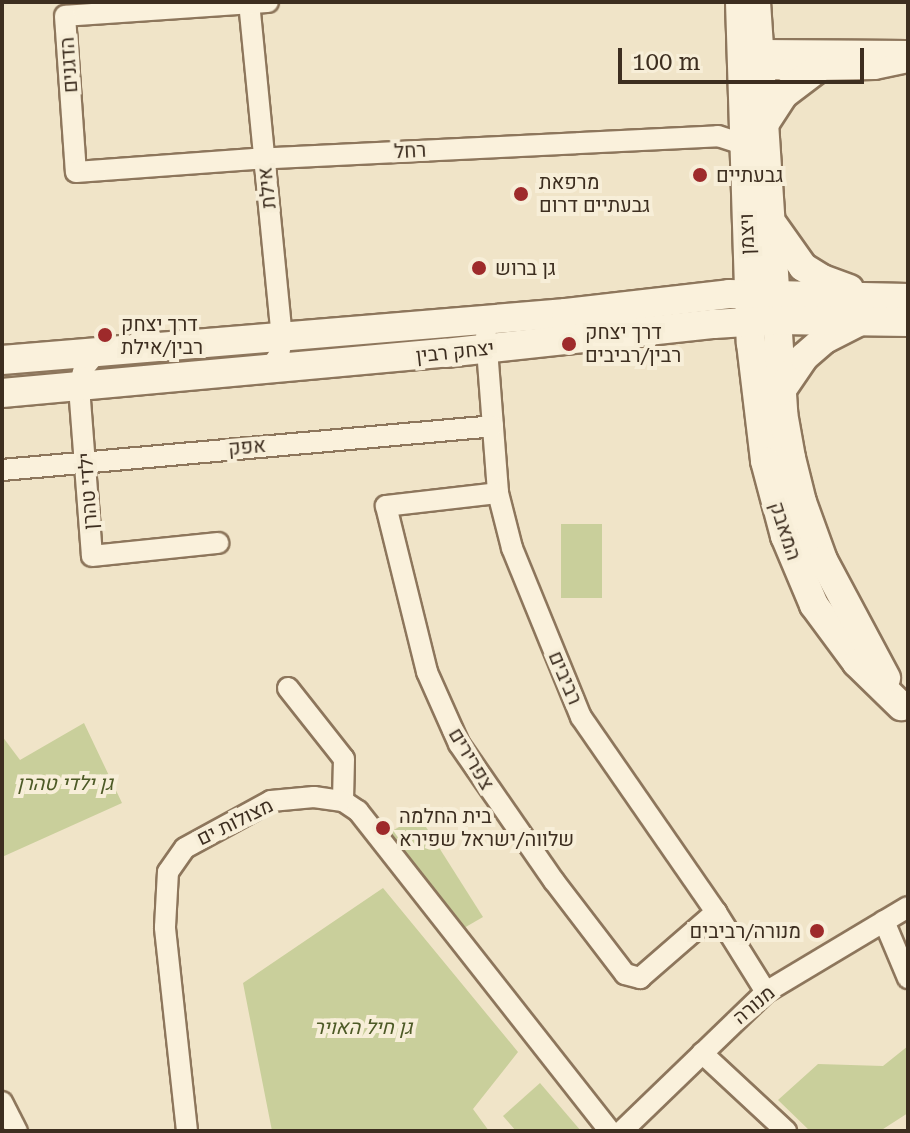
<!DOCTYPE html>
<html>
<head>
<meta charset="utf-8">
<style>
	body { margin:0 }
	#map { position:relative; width:910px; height:1133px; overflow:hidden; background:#f0e4c8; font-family:"Roboto Serif",Heebo,serif }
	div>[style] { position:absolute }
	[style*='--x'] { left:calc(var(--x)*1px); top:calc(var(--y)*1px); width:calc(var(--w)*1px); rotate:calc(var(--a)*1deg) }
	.green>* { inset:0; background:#c9cf9b; transform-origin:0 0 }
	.roads { filter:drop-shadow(2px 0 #8d765c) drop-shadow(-2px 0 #8d765c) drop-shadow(0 2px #8d765c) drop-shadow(0 -2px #8d765c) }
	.street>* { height:20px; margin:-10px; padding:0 10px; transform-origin:10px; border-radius:10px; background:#faf1dc }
	.secondary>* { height:28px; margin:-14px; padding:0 14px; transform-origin:14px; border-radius:14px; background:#faf1dc }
	.dots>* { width:22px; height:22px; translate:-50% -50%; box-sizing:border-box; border:4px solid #f7eed8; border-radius:50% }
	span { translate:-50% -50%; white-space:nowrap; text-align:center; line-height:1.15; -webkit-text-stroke:8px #f7eed8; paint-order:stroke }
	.street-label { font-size:20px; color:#3d2e20 }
	.poi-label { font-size:20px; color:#3d2e20 }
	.left { translate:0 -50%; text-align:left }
	.right { translate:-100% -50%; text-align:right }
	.park-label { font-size:20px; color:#4d5a26; font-style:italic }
	.frame { position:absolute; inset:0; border:4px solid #3d2e20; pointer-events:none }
	.scale { position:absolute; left:618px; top:48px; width:246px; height:36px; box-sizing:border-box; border:4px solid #3d2e20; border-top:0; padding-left:10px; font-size:24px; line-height:28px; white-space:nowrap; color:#3d2e20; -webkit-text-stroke:6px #f7eed8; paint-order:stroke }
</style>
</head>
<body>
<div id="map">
	<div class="green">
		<i style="left:561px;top:524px;width:41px;height:74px"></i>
		<i style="clip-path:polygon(84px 723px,122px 803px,2px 857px,2px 736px,20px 760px)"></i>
		<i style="clip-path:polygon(419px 816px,483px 917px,457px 932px,381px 837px)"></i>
		<i style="clip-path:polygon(383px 888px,518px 1052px,473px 1109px,489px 1131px,272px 1131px,243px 983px)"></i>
		<i style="clip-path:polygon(908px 1046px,908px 1113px,880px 1131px,810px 1131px,778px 1100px,818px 1064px,883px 1066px)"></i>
		<i style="clip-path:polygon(540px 1083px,581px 1131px,516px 1131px,503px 1116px)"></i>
	</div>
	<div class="roads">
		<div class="street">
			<i style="--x:249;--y:2;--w:338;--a:84.4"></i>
			<i style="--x:282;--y:338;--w:17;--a:100"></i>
			<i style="--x:279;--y:355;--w:18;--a:124"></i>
			<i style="--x:268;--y:2;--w:203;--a:176.1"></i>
			<i style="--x:65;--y:16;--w:156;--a:86"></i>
			<i style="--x:76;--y:172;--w:178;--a:-4.2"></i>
			<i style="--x:254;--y:159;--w:465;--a:-2.8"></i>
			<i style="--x:718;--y:136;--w:26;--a:18"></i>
			<i style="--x:749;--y:55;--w:12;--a:-24"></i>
			<i style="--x:760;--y:50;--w:148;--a:0.4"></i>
			<i style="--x:751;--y:64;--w:11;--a:27"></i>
			<i style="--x:761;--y:69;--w:55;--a:1"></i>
			<i style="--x:816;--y:70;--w:59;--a:-1"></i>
			<i style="--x:875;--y:69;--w:34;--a:-12"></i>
			<i style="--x:486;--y:336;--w:157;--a:85.6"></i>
			<i style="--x:498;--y:493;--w:57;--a:75.7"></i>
			<i style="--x:512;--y:548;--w:183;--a:67.8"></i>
			<i style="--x:581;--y:717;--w:237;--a:55.3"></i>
			<i style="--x:716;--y:912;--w:94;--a:58"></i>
			<i style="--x:96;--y:353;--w:19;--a:129"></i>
			<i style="--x:84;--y:368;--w:20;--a:105"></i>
			<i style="--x:79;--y:387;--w:169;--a:85.6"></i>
			<i style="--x:92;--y:556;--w:127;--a:-5.9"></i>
			<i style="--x:2;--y:470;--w:493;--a:-5.1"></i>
			<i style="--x:498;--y:493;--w:113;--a:173.4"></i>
			<i style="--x:386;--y:506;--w:171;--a:76.1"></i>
			<i style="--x:427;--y:672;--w:79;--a:66"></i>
			<i style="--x:459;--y:744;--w:167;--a:55.3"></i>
			<i style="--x:554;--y:881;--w:117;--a:52.6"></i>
			<i style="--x:625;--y:974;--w:16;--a:15"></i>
			<i style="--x:640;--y:978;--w:101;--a:-41"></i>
			<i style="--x:288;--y:688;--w:90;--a:51.7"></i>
			<i style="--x:344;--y:759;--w:42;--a:91.4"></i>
			<i style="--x:884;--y:921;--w:62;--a:67.2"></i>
			<i style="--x:702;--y:1053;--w:115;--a:42.9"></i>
			<i style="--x:2;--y:1102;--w:33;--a:63"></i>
			<i style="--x:187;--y:1131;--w:205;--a:-96.2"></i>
			<i style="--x:165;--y:927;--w:55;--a:-86.9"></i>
			<i style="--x:168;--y:872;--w:29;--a:-55"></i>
			<i style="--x:185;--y:848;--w:98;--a:-28.7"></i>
			<i style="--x:271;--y:801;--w:43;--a:-5.3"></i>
			<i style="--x:314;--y:797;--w:29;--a:8"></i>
			<i style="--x:343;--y:801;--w:18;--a:34"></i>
			<i style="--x:358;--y:811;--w:407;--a:51.8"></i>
			<i style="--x:622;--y:1131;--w:200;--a:-44"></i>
			<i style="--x:766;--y:992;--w:165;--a:-30.9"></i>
		</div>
		<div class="secondary">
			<i style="--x:740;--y:2;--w:341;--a:88.2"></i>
			<i style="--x:751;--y:343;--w:119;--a:83.2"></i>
			<i style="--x:765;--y:461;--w:78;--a:75.1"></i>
			<i style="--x:785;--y:536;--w:75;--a:67.2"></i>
			<i style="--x:814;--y:605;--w:72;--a:53.4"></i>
			<i style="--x:857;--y:663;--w:62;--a:44.3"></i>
			<i style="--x:756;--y:2;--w:412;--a:86.2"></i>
			<i style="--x:783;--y:413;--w:46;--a:79.9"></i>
			<i style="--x:791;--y:458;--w:45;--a:76"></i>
			<i style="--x:802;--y:502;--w:62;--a:70.1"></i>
			<i style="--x:823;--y:560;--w:134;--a:61.9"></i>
			<i style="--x:765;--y:123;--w:35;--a:-57"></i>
			<i style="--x:784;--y:94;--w:40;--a:-37"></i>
			<i style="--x:774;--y:226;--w:50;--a:54.7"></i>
			<i style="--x:803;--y:267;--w:22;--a:32"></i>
			<i style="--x:822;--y:279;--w:29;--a:20"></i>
			<i style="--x:2;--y:360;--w:566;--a:-4.76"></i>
			<i style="--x:566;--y:313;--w:164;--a:-6.6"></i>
			<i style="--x:729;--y:294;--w:179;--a:1.3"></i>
			<i style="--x:781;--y:391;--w:41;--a:-55.9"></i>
			<i style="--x:804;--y:357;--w:28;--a:-41"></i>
			<i style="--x:825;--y:339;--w:38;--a:-27"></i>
			<i style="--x:2;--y:393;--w:445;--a:-5.2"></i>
			<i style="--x:445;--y:353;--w:271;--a:-6.2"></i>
			<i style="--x:714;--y:324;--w:64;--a:-3.6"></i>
			<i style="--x:778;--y:320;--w:130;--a:0.9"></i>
		</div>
	</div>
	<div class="dots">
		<i style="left:700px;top:175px;background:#9e2a2b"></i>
		<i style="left:521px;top:194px;background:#9e2a2b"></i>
		<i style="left:479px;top:268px;background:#9e2a2b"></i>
		<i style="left:105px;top:335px;background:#9e2a2b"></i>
		<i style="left:569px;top:344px;background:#9e2a2b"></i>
		<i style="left:383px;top:828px;background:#9e2a2b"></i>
		<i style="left:817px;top:931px;background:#9e2a2b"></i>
	</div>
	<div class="street-label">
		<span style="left:69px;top:65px;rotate:-94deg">הדגנים</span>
		<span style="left:410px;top:151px;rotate:-3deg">רחל</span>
		<span style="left:267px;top:188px;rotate:-96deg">אילת</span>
		<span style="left:747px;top:234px;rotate:-92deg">ויצמן</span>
		<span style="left:455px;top:352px;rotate:-6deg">יצחק רבין</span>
		<span style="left:247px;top:447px;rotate:-5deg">אפק</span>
		<span style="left:88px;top:491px;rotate:-94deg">ילדי טהרן</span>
		<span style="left:785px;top:531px;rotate:72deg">המאבק</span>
		<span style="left:565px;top:678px;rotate:67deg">רביבים</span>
		<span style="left:471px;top:759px;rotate:59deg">צפרירים</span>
		<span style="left:235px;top:822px;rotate:-26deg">מצולות ים</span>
		<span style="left:754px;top:1005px;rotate:-40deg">מנורה</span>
	</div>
	<div class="poi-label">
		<span class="left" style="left:716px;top:175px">גבעתיים</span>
		<span class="left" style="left:539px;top:194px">מרפאת<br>גבעתיים דרום</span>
		<span class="left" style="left:495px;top:268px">גן ברוש</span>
		<span class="left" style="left:121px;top:336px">דרך יצחק<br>רבין/אילת</span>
		<span class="left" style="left:585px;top:344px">דרך יצחק<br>רבין/רביבים</span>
		<span class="left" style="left:399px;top:828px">בית החלמה<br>שלווה/ישראל שפירא</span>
		<span class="right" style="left:801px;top:931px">מנורה/רביבים</span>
	</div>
	<div class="park-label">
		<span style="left:65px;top:783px">גן ילדי טהרן</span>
		<span style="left:363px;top:1027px">גן חיל האויר</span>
	</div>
	<div class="frame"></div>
	<div class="scale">100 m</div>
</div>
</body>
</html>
